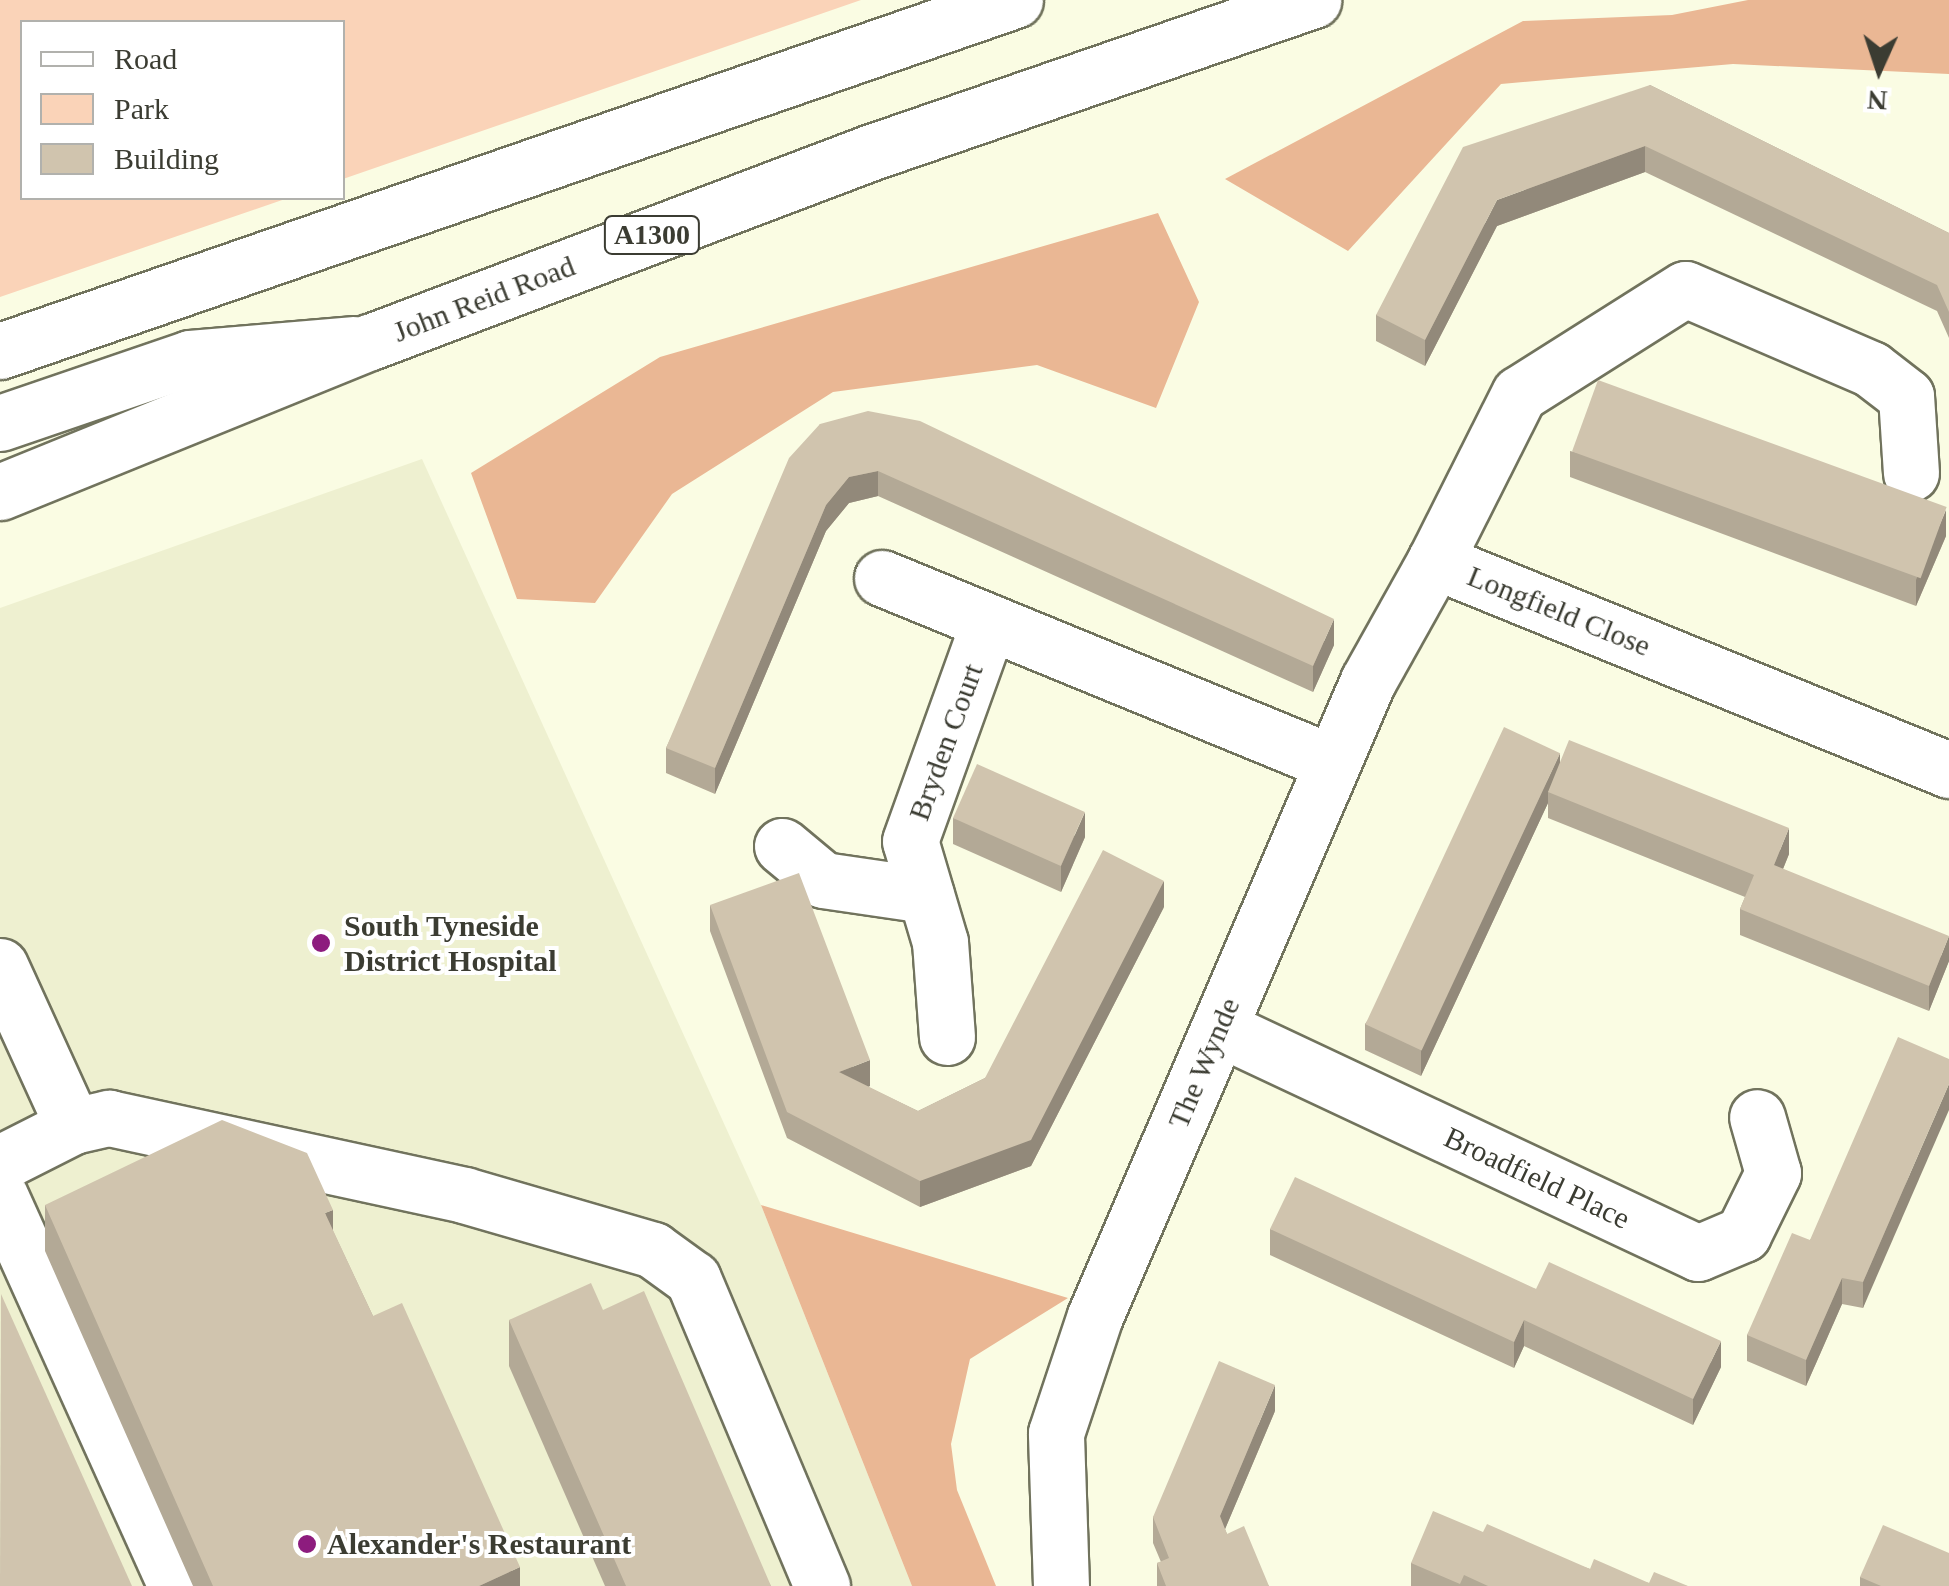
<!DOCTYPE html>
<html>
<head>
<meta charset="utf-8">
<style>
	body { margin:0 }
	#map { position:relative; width:1949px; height:1586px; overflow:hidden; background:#fafce3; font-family:Georgia,serif }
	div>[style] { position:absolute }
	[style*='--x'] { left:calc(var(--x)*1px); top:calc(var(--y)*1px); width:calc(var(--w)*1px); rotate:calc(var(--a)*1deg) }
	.built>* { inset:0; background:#eef0d0 }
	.green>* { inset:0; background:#fad3b8 }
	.forest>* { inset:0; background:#eab794 }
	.roads { filter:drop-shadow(2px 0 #71735d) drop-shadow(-2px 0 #71735d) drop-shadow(0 2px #71735d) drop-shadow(0 -2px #71735d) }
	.minor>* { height:55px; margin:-27.5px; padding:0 27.5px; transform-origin:27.5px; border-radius:27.5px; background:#fff }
	.highway>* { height:55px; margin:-27.5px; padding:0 27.5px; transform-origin:27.5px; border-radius:27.5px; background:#fff }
	.wall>* { inset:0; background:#b3a996 }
	.shaded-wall>* { inset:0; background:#92897a }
	.building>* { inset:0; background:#d0c4ae; transform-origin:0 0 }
	.dots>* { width:28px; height:28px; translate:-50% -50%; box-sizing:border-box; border:5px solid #fff; border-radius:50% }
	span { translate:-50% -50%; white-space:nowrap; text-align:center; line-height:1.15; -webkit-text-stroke:8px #fff; paint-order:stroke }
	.shield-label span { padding:2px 8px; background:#fff; border:2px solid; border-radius:8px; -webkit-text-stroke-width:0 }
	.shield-label { font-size:28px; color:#3b3c32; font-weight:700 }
	.street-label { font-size:30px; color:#3b3c32 }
	.poi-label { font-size:30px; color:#3b3c32; font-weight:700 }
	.left { translate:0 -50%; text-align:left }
	.legend { position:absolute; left:20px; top:20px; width:325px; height:180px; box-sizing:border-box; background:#fff; border:2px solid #b1b1ad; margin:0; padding:12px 18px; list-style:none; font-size:30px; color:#3b3c32 }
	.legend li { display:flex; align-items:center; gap:20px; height:50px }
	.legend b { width:50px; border:2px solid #b1b1ad }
	.north { position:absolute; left:1829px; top:20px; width:100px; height:100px; -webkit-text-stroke:8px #fff; paint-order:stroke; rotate:183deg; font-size:28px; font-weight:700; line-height:40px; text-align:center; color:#3b3c32 }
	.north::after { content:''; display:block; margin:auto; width:35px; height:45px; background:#3b3c32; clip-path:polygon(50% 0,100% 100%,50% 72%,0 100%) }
</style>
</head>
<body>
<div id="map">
	<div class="built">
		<i style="clip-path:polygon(422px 459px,761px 1205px,912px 1586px,0 1586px,0 608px)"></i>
	</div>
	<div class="green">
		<i style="clip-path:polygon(0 0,861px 0,343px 179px,342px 22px,22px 22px,22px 198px,288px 198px,0 297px)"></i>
	</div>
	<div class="forest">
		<i style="clip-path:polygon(1748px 0,1949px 0,1949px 74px,1733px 64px,1501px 84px,1348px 251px,1225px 179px,1523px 21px,1672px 15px)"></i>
		<i style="clip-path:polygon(1158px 213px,1199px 302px,1156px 408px,1037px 365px,833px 392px,672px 494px,595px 603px,517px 599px,471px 473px,660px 357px)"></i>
		<i style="clip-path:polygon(761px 1205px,1068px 1298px,970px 1359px,951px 1444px,957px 1490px,996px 1586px,912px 1586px)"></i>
	</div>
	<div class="roads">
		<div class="minor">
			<i style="--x:0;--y:423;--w:201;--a:-18.9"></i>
			<i style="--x:190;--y:358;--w:163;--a:-4.9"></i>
			<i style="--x:1911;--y:473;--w:77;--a:-93.7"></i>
			<i style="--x:1906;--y:396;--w:44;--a:-142.4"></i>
			<i style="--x:1871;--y:369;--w:202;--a:-156.7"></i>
			<i style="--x:1685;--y:289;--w:196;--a:147.7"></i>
			<i style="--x:1519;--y:394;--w:187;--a:116.7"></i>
			<i style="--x:1435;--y:561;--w:555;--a:22.13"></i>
			<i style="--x:882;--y:578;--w:487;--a:22.3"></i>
			<i style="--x:782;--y:846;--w:53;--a:39.7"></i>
			<i style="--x:823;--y:880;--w:104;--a:8.3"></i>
			<i style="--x:0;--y:966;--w:176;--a:65.5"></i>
			<i style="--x:1219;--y:1028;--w:529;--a:25.16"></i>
			<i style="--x:1698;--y:1253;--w:49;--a:-22.9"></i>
			<i style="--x:1743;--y:1234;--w:68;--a:-63.8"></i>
			<i style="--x:1773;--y:1173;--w:58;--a:-105.9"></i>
			<i style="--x:947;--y:1037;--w:95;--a:-94.2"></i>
			<i style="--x:940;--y:942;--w:105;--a:-106.5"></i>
			<i style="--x:910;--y:841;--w:233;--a:-70.2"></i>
			<i style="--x:0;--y:1163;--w:82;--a:-26.9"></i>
			<i style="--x:73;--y:1126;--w:37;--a:-13"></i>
			<i style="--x:109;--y:1118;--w:363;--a:12.2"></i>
			<i style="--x:464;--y:1195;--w:197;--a:16.2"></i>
			<i style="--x:653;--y:1250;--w:49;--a:35.9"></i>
			<i style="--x:693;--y:1279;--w:333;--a:67.2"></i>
			<i style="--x:0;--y:1196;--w:428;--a:65.7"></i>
			<i style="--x:1061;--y:1586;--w:153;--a:-91.9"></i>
			<i style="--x:1056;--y:1433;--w:123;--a:-71.6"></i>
			<i style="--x:1095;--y:1316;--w:691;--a:-66.74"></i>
			<i style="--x:1368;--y:681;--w:137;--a:-60.8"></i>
		</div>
		<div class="highway">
			<i style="--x:0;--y:351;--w:1074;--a:-19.08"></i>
			<i style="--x:0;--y:492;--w:399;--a:-22.1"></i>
			<i style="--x:370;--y:342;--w:534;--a:-20.74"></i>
			<i style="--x:869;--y:153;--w:470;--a:-19"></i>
		</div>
	</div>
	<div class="wall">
		<i style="clip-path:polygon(1650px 85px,1949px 233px,1949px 338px,1937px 311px,1645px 172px,1497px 226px,1425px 366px,1376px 341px,1376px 315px)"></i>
		<i style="clip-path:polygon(820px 424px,1334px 645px,1313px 692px,878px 496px,849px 503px,826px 531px,715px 794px,666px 773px,666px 748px)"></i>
		<i style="clip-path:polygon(1570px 451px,1946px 536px,1916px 606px,1570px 477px)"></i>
		<i style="clip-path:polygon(1560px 764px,1789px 854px,1783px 869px,1949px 961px,1929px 1011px,1740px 935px,1740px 909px,1745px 897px,1548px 818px,1548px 803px,1421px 1076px,1365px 1050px,1365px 1024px)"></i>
		<i style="clip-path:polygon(953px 818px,1085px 837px,1061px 892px,953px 844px)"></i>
		<i style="clip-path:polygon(710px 905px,870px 1086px,868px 1087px,918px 1111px,985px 1078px,1164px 907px,1031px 1166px,920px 1207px,787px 1138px,710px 931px)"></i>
		<i style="clip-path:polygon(1949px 1059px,1863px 1308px,1842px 1304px,1806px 1386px,1747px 1361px,1747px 1335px,1810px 1240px)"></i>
		<i style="clip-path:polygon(45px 1205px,333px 1231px,373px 1316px,520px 1586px,193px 1586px,45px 1251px)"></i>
		<i style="clip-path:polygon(1270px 1229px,1536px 1289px,1721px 1367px,1693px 1425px,1524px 1346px,1514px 1368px,1270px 1255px)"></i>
		<i style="clip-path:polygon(603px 1310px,771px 1586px,605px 1586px,509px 1366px,509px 1320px)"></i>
		<i style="clip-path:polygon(1275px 1411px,1225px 1529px,1227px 1534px,1269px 1586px,1157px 1586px,1157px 1563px,1161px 1562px,1153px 1543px,1153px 1517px)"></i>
		<i style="clip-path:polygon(1483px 1532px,1590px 1569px,1649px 1583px,1688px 1586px,1411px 1586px,1411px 1563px)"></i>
		<i style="clip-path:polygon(1860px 1577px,1949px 1586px,1860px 1586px)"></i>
	</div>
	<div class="shaded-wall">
		<i style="clip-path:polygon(1645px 146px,1645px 172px,1497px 226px,1425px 366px,1425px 340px,1497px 200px)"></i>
		<i style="clip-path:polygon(878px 471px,878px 496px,849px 503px,826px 531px,715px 794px,715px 768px,826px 505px,849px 477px)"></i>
		<i style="clip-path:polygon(1946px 510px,1946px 536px,1916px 606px,1916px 580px)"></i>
		<i style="clip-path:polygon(1334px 619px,1334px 645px,1313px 692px,1313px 666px)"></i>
		<i style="clip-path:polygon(1560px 753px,1560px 779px,1548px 792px,1548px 803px,1421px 1076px,1421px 1050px)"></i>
		<i style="clip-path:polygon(1085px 812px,1085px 837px,1061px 892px,1061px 866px)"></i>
		<i style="clip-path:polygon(1789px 828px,1789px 854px,1774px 891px,1774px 865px)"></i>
		<i style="clip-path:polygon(1164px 881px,1164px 907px,1031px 1166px,920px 1207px,920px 1181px)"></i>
		<i style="clip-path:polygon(1949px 936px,1949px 961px,1929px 1011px,1929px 986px)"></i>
		<i style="clip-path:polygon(870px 1060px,870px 1086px,839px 1098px,839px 1072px)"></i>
		<i style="clip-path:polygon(1949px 1084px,1949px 1110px,1863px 1308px,1863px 1282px)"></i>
		<i style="clip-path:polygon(333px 1210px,333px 1256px,325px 1213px)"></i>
		<i style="clip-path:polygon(1842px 1278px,1842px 1304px,1806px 1386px,1806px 1360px)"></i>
		<i style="clip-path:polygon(1524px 1320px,1524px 1346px,1514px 1368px,1514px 1342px)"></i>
		<i style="clip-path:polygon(1721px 1341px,1721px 1367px,1693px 1425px,1693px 1399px)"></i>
		<i style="clip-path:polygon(1275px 1385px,1275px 1411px,1220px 1541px,1220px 1516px)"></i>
		<i style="clip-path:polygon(520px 1567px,520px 1586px,479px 1586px)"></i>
	</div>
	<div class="building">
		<i style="clip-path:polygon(1650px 85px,1949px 233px,1949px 312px,1937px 285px,1645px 146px,1497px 200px,1425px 340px,1376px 315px,1463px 147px)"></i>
		<i style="left:1598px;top:380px;width:371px;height:76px;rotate:20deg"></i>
		<i style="clip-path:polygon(868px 411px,920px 421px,1334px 619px,1313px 666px,878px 471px,849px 477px,826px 505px,715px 768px,666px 748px,789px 458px,820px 424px)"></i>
		<i style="left:1504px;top:727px;width:62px;height:328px;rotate:25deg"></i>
		<i style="clip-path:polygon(1569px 740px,1789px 828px,1774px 865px,1949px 936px,1929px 986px,1740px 909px,1754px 875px,1548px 792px)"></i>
		<i style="left:977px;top:764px;width:118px;height:59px;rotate:24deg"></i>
		<i style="clip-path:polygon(1103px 850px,1164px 881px,1031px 1140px,920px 1181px,787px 1112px,710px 905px,799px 873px,870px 1060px,839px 1072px,918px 1111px,985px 1078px)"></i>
		<i style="clip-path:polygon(1898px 1037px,1949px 1059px,1949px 1084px,1863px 1282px,1842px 1278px,1806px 1360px,1747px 1335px,1792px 1233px,1810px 1240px)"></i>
		<i style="clip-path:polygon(222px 1120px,307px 1153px,333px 1210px,325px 1213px,373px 1316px,402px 1303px,520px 1567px,479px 1586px,213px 1586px,45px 1205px)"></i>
		<i style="clip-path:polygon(1295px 1177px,1536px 1289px,1549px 1262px,1721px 1341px,1693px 1399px,1524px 1320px,1514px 1342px,1270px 1229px)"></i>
		<i style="clip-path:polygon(591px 1283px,603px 1310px,644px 1291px,771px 1586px,626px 1586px,509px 1320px)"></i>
		<i style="clip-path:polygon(1px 1294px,132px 1586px,0 1586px)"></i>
		<i style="clip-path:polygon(1219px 1361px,1275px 1385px,1220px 1516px,1227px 1534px,1244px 1526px,1269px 1586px,1166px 1586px,1157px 1563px,1169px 1558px,1153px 1517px)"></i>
		<i style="clip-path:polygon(1433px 1511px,1483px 1532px,1487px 1524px,1590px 1569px,1594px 1559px,1649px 1583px,1654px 1572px,1688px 1586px,1488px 1586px,1464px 1575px,1460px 1584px,1411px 1563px)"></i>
		<i style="clip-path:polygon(1883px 1525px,1949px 1553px,1949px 1586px,1881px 1586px,1860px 1577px)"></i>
	</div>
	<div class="dots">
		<i style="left:321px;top:943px;background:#8d1c7e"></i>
		<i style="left:307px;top:1544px;background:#8d1c7e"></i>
	</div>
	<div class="shield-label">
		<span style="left:652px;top:235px">A1300</span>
	</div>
	<div class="street-label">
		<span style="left:484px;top:299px;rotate:-21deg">John Reid Road</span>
		<span style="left:1559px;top:611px;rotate:22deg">Longfield Close</span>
		<span style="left:946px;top:742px;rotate:-70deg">Bryden Court</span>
		<span style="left:1204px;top:1063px;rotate:-67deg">The Wynde</span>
		<span style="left:1537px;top:1178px;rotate:25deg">Broadfield Place</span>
	</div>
	<div class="poi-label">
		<span class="left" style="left:344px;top:943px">South Tyneside<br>District Hospital</span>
		<span class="left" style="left:327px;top:1544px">Alexander's Restaurant</span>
	</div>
	<ul class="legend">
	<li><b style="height:12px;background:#fff"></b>Road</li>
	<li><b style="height:28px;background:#fad3b8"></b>Park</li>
	<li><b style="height:28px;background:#d0c4ae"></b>Building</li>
	</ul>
	<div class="north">N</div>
</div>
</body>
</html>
